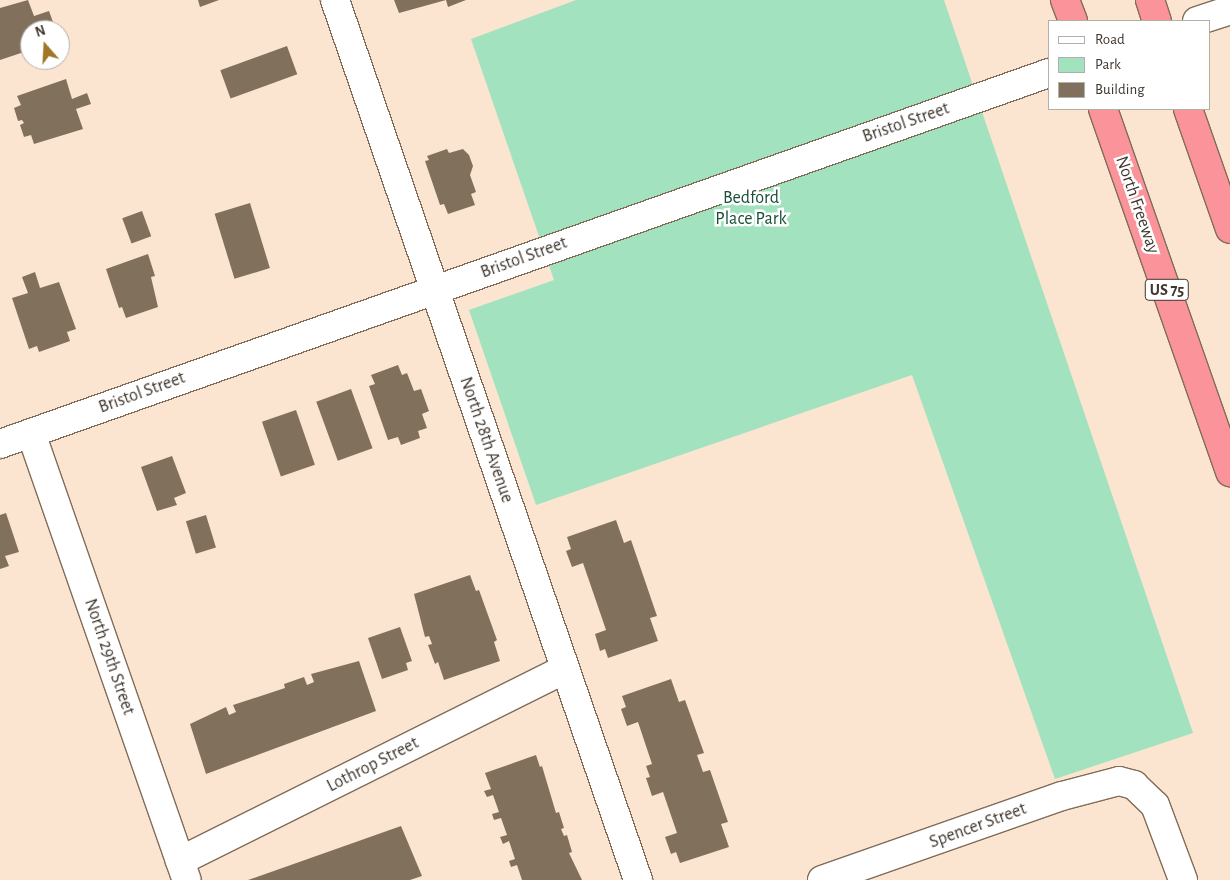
<!DOCTYPE html>
<html>
<head>
<meta charset="utf-8">
<style>
	body { margin:0 }
	#map { position:relative; width:1230px; height:880px; overflow:hidden; background:#fce5d0; font-family:"Alegreya Sans",sans-serif }
	div>[style] { position:absolute }
	[style*='--x'] { left:calc(var(--x)*1px); top:calc(var(--y)*1px); width:calc(var(--w)*1px); rotate:calc(var(--a)*1deg) }
	.green>* { inset:0; background:#a2e2be }
	.building>* { inset:0; background:#81715c; transform-origin:0 0 }
	.roads { filter:drop-shadow(1px 0 #806c59) drop-shadow(-1px 0 #806c59) drop-shadow(0 1px #806c59) drop-shadow(0 -1px #806c59) }
	.minor>* { height:28px; margin:-14px; padding:0 14px; transform-origin:14px; border-radius:14px; background:#fff }
	.highway>* { height:28px; margin:-14px; padding:0 14px; transform-origin:14px; border-radius:14px; background:#fb939b }
	span { translate:-50% -50%; white-space:nowrap; text-align:center; line-height:1.15; -webkit-text-stroke:5px #fff; paint-order:stroke }
	.shield-label span { padding:1px 4px; background:#fff; border:1px solid; border-radius:4px; -webkit-text-stroke-width:0 }
	.shield-label { font-size:16px; color:#3f362e; font-weight:700 }
	.street-label { font-size:18px; color:#3f362e }
	.park-label { font-size:18px; color:#184f36 }
	.legend { position:absolute; left:1048px; top:20px; width:162px; height:90px; box-sizing:border-box; background:#fff; border:1px solid #b2afab; margin:0; padding:6px 9px; list-style:none; font-size:15px; color:#3f362e }
	.legend li { display:flex; align-items:center; gap:10px; height:25px }
	.legend b { width:25px; border:1px solid #b2afab }
	.north { position:absolute; left:20px; top:20px; width:50px; height:50px; box-sizing:border-box; background:#fff; border:1px solid #b2afab; border-radius:50%; rotate:341deg; font-size:14px; font-weight:700; line-height:20px; text-align:center; color:#3f362e }
	.north::after { content:''; display:block; margin:auto; width:18px; height:22px; background:#a17726; clip-path:polygon(50% 0,100% 100%,50% 72%,0 100%) }
</style>
</head>
<body>
<div id="map">
	<div class="green">
		<i style="clip-path:polygon(576px 0,944px 0,1193px 733px,1055px 779px,912px 375px,536px 505px,469px 310px,554px 280px,471px 39px)"></i>
	</div>
	<div class="building">
		<i style="clip-path:polygon(28px 0,34px 16px,49px 11px,53px 22px,38px 27px,39px 30px,30px 30px,30px 50px,0 60px,0 8px)"></i>
		<i style="clip-path:polygon(198px 0,219px 0,200px 7px)"></i>
		<i style="clip-path:polygon(394px 0,466px 0,448px 7px,446px 0,399px 13px)"></i>
		<i style="left:287px;top:46px;width:30px;height:71px;rotate:70deg"></i>
		<i style="clip-path:polygon(66px 79px,72px 99px,87px 93px,91px 104px,76px 109px,83px 129px,34px 144px,31px 135px,24px 137px,20px 125px,24px 123px,22px 120px,18px 121px,14px 108px,21px 105px,17px 96px)"></i>
		<i style="clip-path:polygon(447px 149px,449px 153px,463px 149px,469px 155px,473px 166px,470px 175px,476px 192px,471px 194px,475px 205px,448px 214px,444px 204px,440px 205px,425px 161px,429px 160px,427px 156px)"></i>
		<i style="left:250px;top:203px;width:68px;height:37px;rotate:73deg"></i>
		<i style="left:142px;top:211px;width:27px;height:21px;rotate:70deg"></i>
		<i style="clip-path:polygon(148px 254px,155px 276px,151px 277px,158px 307px,126px 318px,122px 307px,119px 308px,106px 269px)"></i>
		<i style="clip-path:polygon(35px 272px,40px 288px,59px 282px,76px 329px,67px 332px,70px 341px,39px 352px,37px 346px,29px 349px,12px 298px,28px 293px,22px 277px)"></i>
		<i style="clip-path:polygon(398px 365px,402px 375px,407px 373px,414px 391px,421px 389px,429px 411px,422px 414px,427px 428px,418px 431px,420px 438px,401px 445px,398px 437px,388px 440px,369px 386px,375px 384px,371px 375px)"></i>
		<i style="left:351px;top:389px;width:63px;height:37px;rotate:70deg"></i>
		<i style="left:296px;top:410px;width:58px;height:36px;rotate:71deg"></i>
		<i style="clip-path:polygon(172px 456px,186px 493px,174px 498px,177px 505px,157px 511px,141px 467px)"></i>
		<i style="clip-path:polygon(6px 513px,19px 552px,5px 556px,9px 566px,0 569px,0 515px)"></i>
		<i style="left:206px;top:515px;width:34px;height:21px;rotate:73deg"></i>
		<i style="clip-path:polygon(616px 520px,624px 543px,631px 540px,657px 616px,650px 618px,658px 641px,608px 658px,605px 649px,600px 651px,595px 634px,606px 630px,583px 563px,572px 567px,566px 551px,571px 549px,567px 537px)"></i>
		<i style="clip-path:polygon(470px 575px,476px 591px,479px 590px,497px 640px,494px 642px,500px 661px,444px 680px,438px 662px,435px 664px,428px 645px,432px 644px,429px 636px,425px 637px,414px 594px)"></i>
		<i style="clip-path:polygon(400px 627px,412px 661px,406px 663px,408px 670px,382px 679px,368px 638px)"></i>
		<i style="clip-path:polygon(359px 661px,376px 711px,206px 774px,190px 724px,226px 707px,229px 715px,236px 712px,233px 705px,285px 688px,284px 684px,304px 677px,307px 685px,314px 682px,311px 674px)"></i>
		<i style="clip-path:polygon(671px 679px,679px 702px,685px 700px,704px 753px,697px 755px,703px 772px,710px 770px,728px 822px,721px 824px,729px 847px,680px 863px,676px 852px,671px 854px,665px 837px,677px 833px,663px 792px,652px 796px,646px 778px,650px 777px,646px 766px,652px 764px,638px 722px,627px 726px,621px 709px,626px 707px,622px 696px)"></i>
		<i style="clip-path:polygon(536px 755px,540px 767px,542px 766px,556px 813px,559px 812px,564px 828px,561px 829px,564px 836px,567px 835px,572px 852px,569px 853px,582px 880px,522px 880px,517px 865px,511px 867px,509px 861px,515px 859px,509px 841px,503px 844px,500px 837px,507px 835px,501px 818px,494px 820px,492px 814px,499px 812px,493px 795px,487px 797px,484px 791px,491px 789px,485px 773px)"></i>
		<i style="clip-path:polygon(401px 826px,422px 876px,410px 880px,248px 880px)"></i>
	</div>
	<div class="roads">
		<div class="minor">
			<i style="--x:335;--y:0;--w:931;--a:71"></i>
			<i style="--x:1197;--y:21;--w:35;--a:-18"></i>
			<i style="--x:31;--y:433;--w:473;--a:70.8"></i>
			<i style="--x:0;--y:444;--w:1113;--a:-19.48"></i>
			<i style="--x:180;--y:861;--w:430;--a:-26.5"></i>
			<i style="--x:822;--y:880;--w:254;--a:-19.3"></i>
			<i style="--x:1062;--y:796;--w:59;--a:-14.7"></i>
			<i style="--x:1119;--y:781;--w:16;--a:15"></i>
			<i style="--x:1134;--y:785;--w:29;--a:44"></i>
			<i style="--x:1155;--y:805;--w:80;--a:69.5"></i>
		</div>
		<div class="highway">
			<i style="--x:1065;--y:0;--w:22;--a:69"></i>
			<i style="--x:1150;--y:0;--w:22;--a:72"></i>
			<i style="--x:1103;--y:109;--w:385;--a:70.7"></i>
			<i style="--x:1188;--y:109;--w:127;--a:70.7"></i>
		</div>
	</div>
	<div class="shield-label">
		<span style="left:1167px;top:290px">US 75</span>
	</div>
	<div class="street-label">
		<span style="left:906px;top:123px;rotate:-19deg">Bristol Street</span>
		<span style="left:1137px;top:205px;rotate:71deg">North Freeway</span>
		<span style="left:524px;top:258px;rotate:-20deg">Bristol Street</span>
		<span style="left:142px;top:393px;rotate:-20deg">Bristol Street</span>
		<span style="left:486px;top:440px;rotate:71deg">North 28th Avenue</span>
		<span style="left:109px;top:657px;rotate:71deg">North 29th Street</span>
		<span style="left:373px;top:765px;rotate:-27deg">Lothrop Street</span>
		<span style="left:978px;top:826px;rotate:-20deg">Spencer Street</span>
	</div>
	<div class="park-label">
		<span style="left:751px;top:209px">Bedford<br>Place Park</span>
	</div>
	<ul class="legend">
	<li><b style="height:6px;background:#fff"></b>Road</li>
	<li><b style="height:14px;background:#a2e2be"></b>Park</li>
	<li><b style="height:14px;background:#81715c"></b>Building</li>
	</ul>
	<div class="north">N</div>
</div>
</body>
</html>
